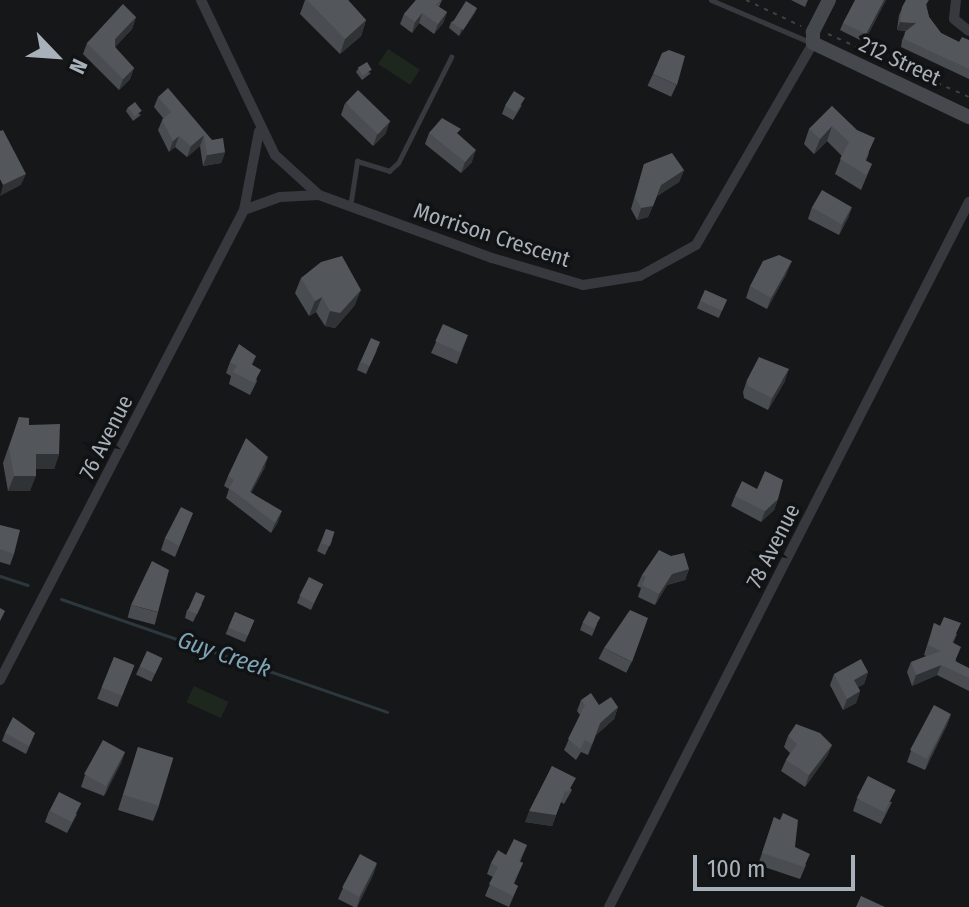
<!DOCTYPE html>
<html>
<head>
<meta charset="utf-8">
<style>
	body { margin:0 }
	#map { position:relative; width:969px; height:907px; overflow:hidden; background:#161719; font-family:"Fira Sans Condensed",sans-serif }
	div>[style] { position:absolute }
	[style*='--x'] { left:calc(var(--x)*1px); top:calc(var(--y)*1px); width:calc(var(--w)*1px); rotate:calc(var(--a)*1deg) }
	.green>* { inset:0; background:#1e271e; transform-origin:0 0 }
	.stream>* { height:3px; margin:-1.5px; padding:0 1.5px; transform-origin:1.5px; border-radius:1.5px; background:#2c383e }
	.path>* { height:2px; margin-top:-1px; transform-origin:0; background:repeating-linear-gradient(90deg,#3d4145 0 4px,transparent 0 10px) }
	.lane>* { height:5px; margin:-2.5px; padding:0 2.5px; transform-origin:2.5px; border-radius:2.5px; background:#37393e }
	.street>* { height:10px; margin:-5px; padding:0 5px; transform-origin:5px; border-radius:5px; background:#37393e }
	.secondary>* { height:14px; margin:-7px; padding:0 7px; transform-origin:7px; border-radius:7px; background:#45494e }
	.wall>* { inset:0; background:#494c51; transform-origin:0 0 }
	.shaded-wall>* { inset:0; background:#303336 }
	.building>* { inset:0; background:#53575c; transform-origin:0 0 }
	span { translate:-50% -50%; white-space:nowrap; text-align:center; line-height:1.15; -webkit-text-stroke:7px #111214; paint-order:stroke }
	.street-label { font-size:22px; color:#a8b0b9 }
	.water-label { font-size:24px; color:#7da4b6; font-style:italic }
	.north { position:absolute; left:16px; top:16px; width:80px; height:80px; -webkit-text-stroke:6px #111214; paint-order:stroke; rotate:115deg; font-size:22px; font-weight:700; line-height:32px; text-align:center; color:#a8b0b9 }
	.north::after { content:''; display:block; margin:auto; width:28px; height:36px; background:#a8b0b9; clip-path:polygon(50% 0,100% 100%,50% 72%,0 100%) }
	.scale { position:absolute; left:693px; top:855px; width:162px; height:36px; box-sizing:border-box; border:4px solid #a8b0b9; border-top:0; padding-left:10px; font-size:24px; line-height:28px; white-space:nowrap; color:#a8b0b9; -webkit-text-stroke:6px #111214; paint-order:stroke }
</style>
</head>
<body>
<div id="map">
	<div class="green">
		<i style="left:388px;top:49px;width:38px;height:18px;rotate:33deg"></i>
		<i style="left:194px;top:686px;width:38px;height:18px;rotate:25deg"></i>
	</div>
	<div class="stream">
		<i style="--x:0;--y:576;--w:29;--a:18"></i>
		<i style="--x:61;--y:599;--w:345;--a:19.1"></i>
	</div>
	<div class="path">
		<i style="--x:746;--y:0;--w:61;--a:25.3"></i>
		<i style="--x:828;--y:34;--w:154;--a:24.1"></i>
	</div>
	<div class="lane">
		<i style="--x:711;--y:0;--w:110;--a:23.1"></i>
		<i style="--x:350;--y:207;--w:47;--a:-81.3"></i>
		<i style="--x:357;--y:161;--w:34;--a:17"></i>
		<i style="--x:389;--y:171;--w:12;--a:-42"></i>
		<i style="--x:398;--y:163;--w:119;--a:-63.4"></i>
	</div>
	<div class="street">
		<i style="--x:201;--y:0;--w:172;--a:64.5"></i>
		<i style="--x:275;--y:155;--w:59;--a:42.3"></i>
		<i style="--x:319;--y:195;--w:184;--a:20"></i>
		<i style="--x:492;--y:258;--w:95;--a:16.5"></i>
		<i style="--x:583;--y:285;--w:58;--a:-9"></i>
		<i style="--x:640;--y:276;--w:64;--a:-29"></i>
		<i style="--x:696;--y:245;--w:233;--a:-59.9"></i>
		<i style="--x:956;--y:0;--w:19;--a:96"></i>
		<i style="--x:954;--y:19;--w:19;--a:39"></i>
		<i style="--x:244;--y:210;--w:38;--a:-20"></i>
		<i style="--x:280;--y:197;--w:39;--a:-3"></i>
		<i style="--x:0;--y:680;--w:530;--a:-62.56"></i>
		<i style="--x:244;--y:210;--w:80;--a:-79.2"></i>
		<i style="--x:609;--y:907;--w:792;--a:-62.95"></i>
	</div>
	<div class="secondary">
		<i style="--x:829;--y:0;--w:36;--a:117"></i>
		<i style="--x:813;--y:32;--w:11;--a:90"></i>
		<i style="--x:813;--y:43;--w:173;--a:25.4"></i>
	</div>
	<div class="wall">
		<i style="clip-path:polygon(305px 0,348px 0,366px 20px,361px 36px,340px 54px,300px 14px)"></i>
		<i style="clip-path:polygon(416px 0,442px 0,439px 7px,447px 12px,443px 23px,434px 34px,419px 23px,412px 33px,400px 24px,404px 14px)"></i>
		<i style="clip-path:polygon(791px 0,808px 0,805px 7px)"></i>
		<i style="clip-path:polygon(886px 0,864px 42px,840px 30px,843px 23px)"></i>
		<i style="clip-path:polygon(906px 0,929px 0,926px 5px,929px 17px,941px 33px,959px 42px,969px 40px,969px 79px,901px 47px,902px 40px,906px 31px,897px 30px,899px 15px)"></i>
		<i style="clip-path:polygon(477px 8px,474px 14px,459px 36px,449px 28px,451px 22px)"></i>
		<i style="clip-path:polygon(136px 17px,132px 29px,115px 47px,134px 68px,130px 79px,119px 90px,83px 54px,87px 43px)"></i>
		<i style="clip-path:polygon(358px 69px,371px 73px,362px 80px,356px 72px)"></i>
		<i style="left:653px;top:74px;width:26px;height:13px;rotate:25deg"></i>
		<i style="clip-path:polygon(158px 97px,212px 140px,225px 152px,221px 163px,203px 166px,200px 146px,187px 157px,175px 147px,169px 152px,158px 130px,163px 118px,154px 107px)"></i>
		<i style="clip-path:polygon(345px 103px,386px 133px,373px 146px,341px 115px)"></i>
		<i style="clip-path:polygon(522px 105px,513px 120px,502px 114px,505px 106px)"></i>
		<i style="clip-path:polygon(832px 106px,869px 153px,866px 161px,872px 164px,861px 190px,835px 174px,842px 156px,827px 141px,814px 154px,804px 144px,809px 129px)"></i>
		<i style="clip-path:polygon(128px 107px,141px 115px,133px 121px,126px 111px)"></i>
		<i style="clip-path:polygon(429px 133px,472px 162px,461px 173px,425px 144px)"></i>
		<i style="clip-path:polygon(644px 164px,684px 170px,679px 182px,657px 196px,648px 217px,637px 220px,631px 209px)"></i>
		<i style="clip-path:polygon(812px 207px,852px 207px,848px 218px,839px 235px,808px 219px)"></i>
		<i style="clip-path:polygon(787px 273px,767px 309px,746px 298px,750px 286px)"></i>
		<i style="clip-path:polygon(301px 278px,355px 305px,335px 328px,325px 326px,316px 312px,309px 316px,295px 293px)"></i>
		<i style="left:705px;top:290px;width:24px;height:20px;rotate:24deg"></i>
		<i style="clip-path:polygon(468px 335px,457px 364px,431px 353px,436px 342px)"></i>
		<i style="clip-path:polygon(377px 350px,366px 374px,357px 370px,360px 362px)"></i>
		<i style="clip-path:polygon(256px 356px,252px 365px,257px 381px,250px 395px,229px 384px,231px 376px,226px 373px,230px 362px)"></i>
		<i style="clip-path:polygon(747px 380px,785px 381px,768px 410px,744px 398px,743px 392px)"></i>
		<i style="clip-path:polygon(19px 417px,29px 425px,59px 454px,54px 469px,36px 469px,30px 491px,8px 491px,3px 463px)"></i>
		<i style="clip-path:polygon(265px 467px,251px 493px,278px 522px,271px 533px,226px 498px,229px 489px,224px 486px,228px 476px)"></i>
		<i style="clip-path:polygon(735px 496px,778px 499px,774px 510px,761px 522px,731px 506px)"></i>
		<i style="clip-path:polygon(193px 513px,175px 557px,161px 550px,165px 538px)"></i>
		<i style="clip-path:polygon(0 525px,14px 554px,10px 565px,0 562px)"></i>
		<i style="clip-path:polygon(326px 529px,332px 540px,325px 555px,317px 551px)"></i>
		<i style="clip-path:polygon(689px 569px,685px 580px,667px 585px,655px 605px,638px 597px,641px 588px,637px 586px,642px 575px)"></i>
		<i style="clip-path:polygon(323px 584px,311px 610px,297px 603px,300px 596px)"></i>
		<i style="clip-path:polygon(202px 604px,193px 622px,185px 618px,187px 610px)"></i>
		<i style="left:131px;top:605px;width:28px;height:13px;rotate:15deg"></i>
		<i style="left:235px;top:612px;width:21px;height:24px;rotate:23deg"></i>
		<i style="clip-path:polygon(583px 622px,597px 624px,592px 636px,580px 630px)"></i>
		<i style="clip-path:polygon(934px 623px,957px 634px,953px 643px,956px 661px,969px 678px,969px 691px,937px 675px,912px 686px,907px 672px,911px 662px,926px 656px,924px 655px)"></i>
		<i style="left:604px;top:648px;width:31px;height:12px;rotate:27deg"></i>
		<i style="left:147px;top:651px;width:17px;height:26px;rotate:25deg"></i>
		<i style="left:114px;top:657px;width:22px;height:45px;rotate:22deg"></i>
		<i style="clip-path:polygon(868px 672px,864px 684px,858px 687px,860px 691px,856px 703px,843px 710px,830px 685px,834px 674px)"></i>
		<i style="clip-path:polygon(581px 700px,599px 705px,618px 707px,614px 719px,596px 735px,588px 755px,581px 752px,576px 760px,564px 750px,580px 715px,577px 711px)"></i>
		<i style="clip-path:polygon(951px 714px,947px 725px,925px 770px,907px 762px,911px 751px)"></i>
		<i style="clip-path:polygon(5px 733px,35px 733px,26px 754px,2px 741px)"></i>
		<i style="clip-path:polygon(788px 736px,832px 745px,827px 756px,805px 787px,781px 771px,786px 760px,790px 753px,784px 747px)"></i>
		<i style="clip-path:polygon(138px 747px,159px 806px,153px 821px,118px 810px)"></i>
		<i style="clip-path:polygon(125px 752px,121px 763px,104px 796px,81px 787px,85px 775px)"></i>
		<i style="clip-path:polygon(552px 766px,572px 790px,564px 804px,561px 802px,552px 826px,525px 822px)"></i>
		<i style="clip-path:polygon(857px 799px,892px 802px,881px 824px,853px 811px)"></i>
		<i style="clip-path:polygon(49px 811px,77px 814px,67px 833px,45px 822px)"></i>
		<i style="clip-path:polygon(774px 817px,795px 847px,806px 865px,800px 879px,758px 865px)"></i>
		<i style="clip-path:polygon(527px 845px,520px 862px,523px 863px,514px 884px,518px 886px,509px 907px,485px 896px,493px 877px,487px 874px,491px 863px)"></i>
		<i style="clip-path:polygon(377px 863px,373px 875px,357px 907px,354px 907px,338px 899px,343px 888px)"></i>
	</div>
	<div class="shaded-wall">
		<i style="clip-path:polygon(884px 0,886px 0,864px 42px,866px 34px)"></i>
		<i style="clip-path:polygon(477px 8px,474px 14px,459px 36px,461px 30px)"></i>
		<i style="clip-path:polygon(447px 12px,443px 23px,434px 34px,438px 24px)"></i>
		<i style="clip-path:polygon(422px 13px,419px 23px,412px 33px,415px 22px)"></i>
		<i style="clip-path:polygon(136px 17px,132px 29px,111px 51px,115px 39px)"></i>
		<i style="clip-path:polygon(366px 20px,361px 36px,340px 54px,345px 39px)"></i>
		<i style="clip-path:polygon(900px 22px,916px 23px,913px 31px,897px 30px)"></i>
		<i style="clip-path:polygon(134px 68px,130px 79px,119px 90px,123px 79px)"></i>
		<i style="clip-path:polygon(390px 121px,386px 133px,373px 146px,377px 135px)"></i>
		<i style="clip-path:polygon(832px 126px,827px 141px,814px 154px,820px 139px)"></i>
		<i style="clip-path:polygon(204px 135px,200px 146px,187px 157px,191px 146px)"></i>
		<i style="clip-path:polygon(179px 136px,175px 147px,169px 152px,173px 141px)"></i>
		<i style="clip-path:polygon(476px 150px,472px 162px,461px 173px,465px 162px)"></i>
		<i style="clip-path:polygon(225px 152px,221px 163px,203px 166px,207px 155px)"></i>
		<i style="clip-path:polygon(684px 170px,679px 182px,657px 196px,648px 217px,637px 220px,641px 208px,661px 185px)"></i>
		<i style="clip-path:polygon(26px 174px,21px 185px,0 196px,3px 185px)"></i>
		<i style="clip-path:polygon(852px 207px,848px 218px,839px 235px,843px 224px)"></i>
		<i style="clip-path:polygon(792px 261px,787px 273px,767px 309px,771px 298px)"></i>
		<i style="clip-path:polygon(361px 290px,355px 305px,335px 328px,325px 326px,330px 311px)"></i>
		<i style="clip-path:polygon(322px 297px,316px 312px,309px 316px,315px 301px)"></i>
		<i style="clip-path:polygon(789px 369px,785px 381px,768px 410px,772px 398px)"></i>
		<i style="clip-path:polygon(36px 454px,59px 454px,54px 469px,31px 469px)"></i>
		<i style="clip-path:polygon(268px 457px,265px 467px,246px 502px,250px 492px)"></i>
		<i style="clip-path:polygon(14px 476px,36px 476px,30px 491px,8px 491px)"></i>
		<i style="clip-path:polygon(778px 499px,774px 510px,761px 522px,765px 511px)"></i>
		<i style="clip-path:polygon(282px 511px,278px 522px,271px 533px,275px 523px)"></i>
		<i style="clip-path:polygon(689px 569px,685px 580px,667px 585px,655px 605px,659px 594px,672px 574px)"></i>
		<i style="clip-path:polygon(941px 665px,937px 675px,912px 686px,916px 675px)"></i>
		<i style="clip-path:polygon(868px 672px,864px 684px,850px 692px,854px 680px)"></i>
		<i style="clip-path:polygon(860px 691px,856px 703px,843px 710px,847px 699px)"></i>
		<i style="clip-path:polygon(618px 707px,614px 719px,596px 735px,588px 755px,600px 723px)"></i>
		<i style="clip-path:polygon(951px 714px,947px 725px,925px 770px,929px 759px)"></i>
		<i style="clip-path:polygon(832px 745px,827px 756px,805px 787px,809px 775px)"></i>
		<i style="clip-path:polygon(125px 752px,121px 763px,104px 796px,108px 785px)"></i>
		<i style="clip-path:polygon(529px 811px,556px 815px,552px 826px,525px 822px)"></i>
		<i style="clip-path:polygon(377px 863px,373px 875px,357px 907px,360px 897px)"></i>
	</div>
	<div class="building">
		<i style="clip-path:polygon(307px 0,348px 0,366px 20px,345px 39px)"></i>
		<i style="clip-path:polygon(416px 0,440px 0,436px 5px,447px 12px,438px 24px,422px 13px,415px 22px,404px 14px)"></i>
		<i style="clip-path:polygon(855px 0,884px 0,866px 34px,843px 23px)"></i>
		<i style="clip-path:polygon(906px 0,928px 0,926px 4px,929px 17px,941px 33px,959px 42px,962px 37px,969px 40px,969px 69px,904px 39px,905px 32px,916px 23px,900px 22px,902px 7px)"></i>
		<i style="left:466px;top:1px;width:13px;height:26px;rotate:32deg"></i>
		<i style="clip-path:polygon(123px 4px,136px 17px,115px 39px,115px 47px,134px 68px,123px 79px,87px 43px)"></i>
		<i style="clip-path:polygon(669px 50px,685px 56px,677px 85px,653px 74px,662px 53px)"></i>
		<i style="left:367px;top:62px;width:9px;height:11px;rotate:58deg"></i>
		<i style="clip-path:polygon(168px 88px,212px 140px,223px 138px,225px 152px,207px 155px,204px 135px,191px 146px,179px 136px,173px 141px,162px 120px,171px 112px,158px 97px)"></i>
		<i style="left:358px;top:90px;width:45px;height:18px;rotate:44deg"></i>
		<i style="left:514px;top:91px;width:13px;height:17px;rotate:32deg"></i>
		<i style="left:135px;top:102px;width:11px;height:9px;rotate:52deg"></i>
		<i style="clip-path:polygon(832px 106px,857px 130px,875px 138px,865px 160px,872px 164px,866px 175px,840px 159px,849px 142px,832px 126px,820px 139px,809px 129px)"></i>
		<i style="clip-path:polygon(442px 118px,461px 129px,457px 133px,476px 150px,465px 162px,429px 133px)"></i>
		<i style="clip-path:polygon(3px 130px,26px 174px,3px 185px,0 179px,0 131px)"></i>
		<i style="clip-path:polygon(672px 153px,684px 170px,661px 185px,653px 206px,641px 208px,635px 197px,644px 164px)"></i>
		<i style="left:822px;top:190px;width:34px;height:20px;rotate:30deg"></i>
		<i style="clip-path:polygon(779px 255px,792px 261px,771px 298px,750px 286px,763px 261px)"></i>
		<i style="clip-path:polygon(342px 256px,361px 290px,340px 313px,330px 311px,322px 297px,315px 301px,301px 278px,321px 262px)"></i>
		<i style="left:705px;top:290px;width:24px;height:12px;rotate:24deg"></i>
		<i style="left:443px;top:324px;width:27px;height:19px;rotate:24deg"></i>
		<i style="left:371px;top:338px;width:10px;height:26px;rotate:24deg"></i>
		<i style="clip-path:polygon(239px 344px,256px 356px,251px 364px,261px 370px,254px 383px,233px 372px,237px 366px,230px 362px)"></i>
		<i style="clip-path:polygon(759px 357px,789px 369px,772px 398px,748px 386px,747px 380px)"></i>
		<i style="clip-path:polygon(19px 417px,29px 418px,29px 425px,60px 424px,59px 454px,36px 454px,36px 476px,14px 476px,9px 448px)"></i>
		<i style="clip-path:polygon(246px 438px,268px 457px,250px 492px,282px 511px,275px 523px,229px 488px,234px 480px,228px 476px)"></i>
		<i style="clip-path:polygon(765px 471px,783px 480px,778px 499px,765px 511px,735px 496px,742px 481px,757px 489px)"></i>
		<i style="clip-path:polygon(181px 507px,193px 513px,179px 546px,165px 538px)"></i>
		<i style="clip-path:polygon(0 525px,20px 530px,14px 554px,0 549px)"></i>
		<i style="left:326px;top:529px;width:9px;height:15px;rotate:18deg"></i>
		<i style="clip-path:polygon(659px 550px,671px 556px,684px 553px,689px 569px,672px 574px,659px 594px,642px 585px,646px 577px,642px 575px)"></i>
		<i style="clip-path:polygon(152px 561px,169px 570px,158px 612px,131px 605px)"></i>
		<i style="left:309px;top:577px;width:16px;height:21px;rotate:27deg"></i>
		<i style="left:196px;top:592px;width:10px;height:20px;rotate:24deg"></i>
		<i style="clip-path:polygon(0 608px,5px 611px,0 621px)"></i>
		<i style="clip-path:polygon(630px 610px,648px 618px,632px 662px,604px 648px)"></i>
		<i style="left:589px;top:611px;width:13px;height:13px;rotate:29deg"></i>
		<i style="left:235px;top:612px;width:21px;height:17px;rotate:23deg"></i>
		<i style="clip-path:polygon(944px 617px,961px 623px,952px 642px,961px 647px,955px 661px,969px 668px,969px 678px,941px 665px,916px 675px,911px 662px,941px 651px,928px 645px,934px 623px,940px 626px)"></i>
		<i style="left:147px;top:651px;width:17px;height:17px;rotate:25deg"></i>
		<i style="left:114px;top:657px;width:22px;height:33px;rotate:22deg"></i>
		<i style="clip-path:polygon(861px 659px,868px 672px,854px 680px,860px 691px,847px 699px,834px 674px)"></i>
		<i style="clip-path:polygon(591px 693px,599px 705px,611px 697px,618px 707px,600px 723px,592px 744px,585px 740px,580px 749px,568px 739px,585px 705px,581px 700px)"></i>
		<i style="left:934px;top:705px;width:19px;height:51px;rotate:28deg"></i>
		<i style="clip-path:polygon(13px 717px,35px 733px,29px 746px,5px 733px)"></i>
		<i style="clip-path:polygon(796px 724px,820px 733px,832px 745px,809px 775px,786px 760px,797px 744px,788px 736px)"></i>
		<i style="left:103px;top:740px;width:25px;height:39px;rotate:29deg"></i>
		<i style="left:138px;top:747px;width:37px;height:50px;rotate:17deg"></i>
		<i style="clip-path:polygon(552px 766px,576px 778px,568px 792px,565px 791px,556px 815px,529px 811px)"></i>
		<i style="left:868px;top:776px;width:31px;height:25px;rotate:27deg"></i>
		<i style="left:59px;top:792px;width:25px;height:21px;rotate:27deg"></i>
		<i style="clip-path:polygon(783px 813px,798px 820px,795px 847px,810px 854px,804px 867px,762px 853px,774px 817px,780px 820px)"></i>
		<i style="clip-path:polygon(514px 839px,527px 845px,519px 861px,523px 863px,513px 883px,518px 886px,513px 896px,489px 884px,498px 867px,491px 863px,498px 850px,506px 855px)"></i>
		<i style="left:360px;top:854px;width:19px;height:38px;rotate:28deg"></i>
		<i style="clip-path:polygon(861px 896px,885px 907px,856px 907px)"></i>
	</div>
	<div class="street-label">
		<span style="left:900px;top:61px;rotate:25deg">212 Street</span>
		<span style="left:492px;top:235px;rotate:18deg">Morrison Crescent</span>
		<span style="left:106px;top:437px;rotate:-63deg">76 Avenue</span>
		<span style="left:773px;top:546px;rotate:-63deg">78 Avenue</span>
	</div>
	<div class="water-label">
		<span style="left:224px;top:655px;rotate:19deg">Guy Creek</span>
	</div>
	<div class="north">N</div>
	<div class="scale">100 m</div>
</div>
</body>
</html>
